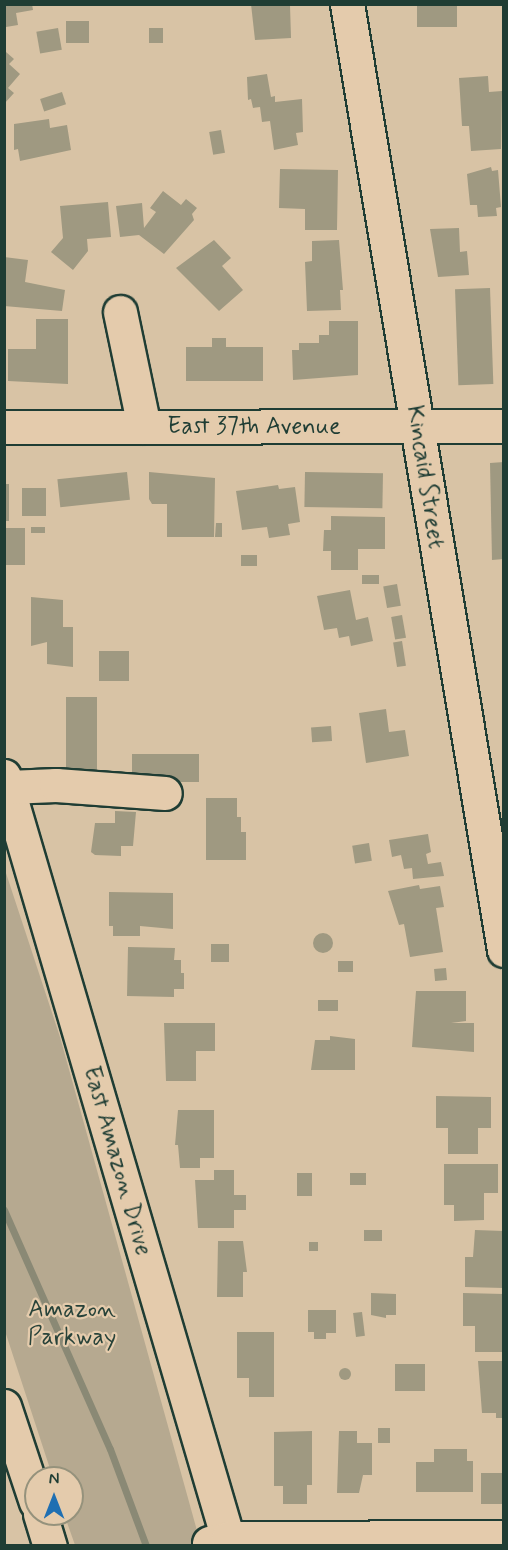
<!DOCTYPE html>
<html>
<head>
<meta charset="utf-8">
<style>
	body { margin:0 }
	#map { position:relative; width:508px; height:1550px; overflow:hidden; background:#d8c3a5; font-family:Mynerve,sans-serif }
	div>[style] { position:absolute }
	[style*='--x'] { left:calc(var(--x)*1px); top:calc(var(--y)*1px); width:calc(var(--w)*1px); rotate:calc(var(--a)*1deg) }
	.green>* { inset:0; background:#b6a990 }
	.stream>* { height:7px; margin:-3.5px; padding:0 3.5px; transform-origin:3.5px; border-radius:3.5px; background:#8a8975 }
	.building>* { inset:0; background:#9f9981; transform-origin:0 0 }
	.round { border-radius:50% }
	.roads { filter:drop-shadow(2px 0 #1f3d34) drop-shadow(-2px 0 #1f3d34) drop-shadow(0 2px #1f3d34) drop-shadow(0 -2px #1f3d34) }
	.minor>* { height:33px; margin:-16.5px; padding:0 16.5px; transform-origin:16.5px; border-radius:16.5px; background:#e4cbac }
	.major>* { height:33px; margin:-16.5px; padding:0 16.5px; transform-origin:16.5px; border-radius:16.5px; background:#e4cbac }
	span { translate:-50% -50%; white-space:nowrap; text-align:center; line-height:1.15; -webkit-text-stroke:4.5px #e4cbac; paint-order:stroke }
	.street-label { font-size:24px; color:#1f3d34 }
	.park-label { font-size:24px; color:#274239 }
	.frame { position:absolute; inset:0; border:6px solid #1f3d34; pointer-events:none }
	.north { position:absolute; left:24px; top:1466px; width:60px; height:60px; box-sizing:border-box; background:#e4cbac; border:2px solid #95927c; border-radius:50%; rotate:0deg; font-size:16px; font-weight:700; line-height:24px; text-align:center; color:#1f3d34 }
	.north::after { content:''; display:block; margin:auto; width:21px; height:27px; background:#1f6fb2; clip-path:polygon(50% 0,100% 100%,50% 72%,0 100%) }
</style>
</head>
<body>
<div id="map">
	<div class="green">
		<i style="clip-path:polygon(4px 867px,60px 1037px,201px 1545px,75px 1545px,64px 1514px,72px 1514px,72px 1478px,53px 1478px,5px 1331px)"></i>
	</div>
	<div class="stream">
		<i style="--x:4;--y:1210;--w:261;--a:66.1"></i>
		<i style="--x:110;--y:1449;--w:103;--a:69.6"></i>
	</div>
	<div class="building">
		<i style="clip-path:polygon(4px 4px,32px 4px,33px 10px,16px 13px,18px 25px,6px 27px)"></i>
		<i style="clip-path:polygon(251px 4px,290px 6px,291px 38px,255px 40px)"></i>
		<i style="left:417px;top:4px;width:40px;height:23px"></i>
		<i style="left:66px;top:21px;width:23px;height:22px"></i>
		<i style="left:58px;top:28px;width:22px;height:22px;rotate:80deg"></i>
		<i style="left:149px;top:28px;width:14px;height:15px"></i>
		<i style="clip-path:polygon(6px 52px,14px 59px,9px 64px,20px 74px,8px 88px,14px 93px,4px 104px)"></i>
		<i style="clip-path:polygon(267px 74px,271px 97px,275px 96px,275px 102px,302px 99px,303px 132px,296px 133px,298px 145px,274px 150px,270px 121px,262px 122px,260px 107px,253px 108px,251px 99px,248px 100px,247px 77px)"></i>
		<i style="clip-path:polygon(488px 76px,489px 92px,502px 91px,501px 149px,471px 151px,469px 126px,462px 126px,459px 78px)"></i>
		<i style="left:62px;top:92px;width:13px;height:23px;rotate:72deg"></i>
		<i style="clip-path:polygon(49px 119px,50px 128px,67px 125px,71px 150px,20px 161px,18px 149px,14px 150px,14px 124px)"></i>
		<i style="left:221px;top:130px;width:23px;height:12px;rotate:80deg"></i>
		<i style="clip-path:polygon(491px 167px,492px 171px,498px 170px,501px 207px,496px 208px,497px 216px,478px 217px,477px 205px,470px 205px,467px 174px)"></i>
		<i style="clip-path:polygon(280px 169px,338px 170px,337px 230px,305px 230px,305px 209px,279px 208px)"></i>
		<i style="clip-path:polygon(163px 191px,181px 205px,186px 199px,197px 208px,192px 214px,194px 220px,164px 254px,139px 235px,120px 237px,116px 206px,142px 203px,144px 228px,156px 212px,150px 208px)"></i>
		<i style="clip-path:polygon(108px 202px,111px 237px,87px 239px,88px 251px,73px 270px,51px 252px,63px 238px,60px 206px)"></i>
		<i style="clip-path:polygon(459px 228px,460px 252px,467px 251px,469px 275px,438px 277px,430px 229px)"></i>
		<i style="clip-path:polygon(214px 240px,231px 258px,222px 266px,243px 290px,219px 311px,176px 268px)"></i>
		<i style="clip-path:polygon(339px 240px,343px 290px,340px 290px,341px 310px,307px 311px,305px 262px,312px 261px,312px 241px)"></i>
		<i style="clip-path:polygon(4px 257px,28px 260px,25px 282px,65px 290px,62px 311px,4px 306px)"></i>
		<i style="left:490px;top:288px;width:96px;height:35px;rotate:88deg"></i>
		<i style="clip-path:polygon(36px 319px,68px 319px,68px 384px,8px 381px,8px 349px,36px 349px)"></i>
		<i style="clip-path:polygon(329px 321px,358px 321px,358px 375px,293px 380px,292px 350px,299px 350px,299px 343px,319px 343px,319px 335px,329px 335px)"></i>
		<i style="clip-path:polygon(212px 338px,226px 338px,226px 347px,263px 347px,263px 381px,186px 381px,186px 347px,212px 347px)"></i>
		<i style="clip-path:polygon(504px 462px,504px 559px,492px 560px,490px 463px)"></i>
		<i style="left:127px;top:472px;width:28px;height:70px;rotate:84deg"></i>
		<i style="clip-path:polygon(149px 472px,215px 478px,214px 537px,167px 537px,167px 504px,152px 504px,149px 499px)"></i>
		<i style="left:305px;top:472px;width:78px;height:35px;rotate:1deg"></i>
		<i style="left:4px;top:484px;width:5px;height:37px"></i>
		<i style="clip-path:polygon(278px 485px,279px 489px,295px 487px,300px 522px,288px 524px,290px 535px,269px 538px,267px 527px,242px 530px,236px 491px)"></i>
		<i style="left:22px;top:488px;width:24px;height:28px"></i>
		<i style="clip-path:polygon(331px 516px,385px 517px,385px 549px,358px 549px,358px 570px,331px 570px,331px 551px,323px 551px,324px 530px,331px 530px)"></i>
		<i style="clip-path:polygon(216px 523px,222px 523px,222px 537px,215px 537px)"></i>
		<i style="left:31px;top:527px;width:14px;height:6px"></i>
		<i style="left:4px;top:528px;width:21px;height:37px"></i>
		<i style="left:241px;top:555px;width:16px;height:11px"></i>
		<i style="left:379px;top:575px;width:9px;height:17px;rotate:90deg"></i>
		<i style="left:397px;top:584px;width:22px;height:14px;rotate:80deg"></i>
		<i style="clip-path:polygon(350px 590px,356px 620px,368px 617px,373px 641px,351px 646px,349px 636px,339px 638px,337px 628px,324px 630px,317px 596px)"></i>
		<i style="clip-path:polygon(31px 597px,63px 600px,63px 627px,73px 627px,73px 667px,47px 664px,47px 642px,31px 646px)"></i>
		<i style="left:402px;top:615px;width:23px;height:11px;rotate:80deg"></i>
		<i style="left:402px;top:641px;width:25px;height:9px;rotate:81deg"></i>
		<i style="left:99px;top:651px;width:30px;height:30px"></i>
		<i style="left:66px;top:697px;width:31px;height:81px"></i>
		<i style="clip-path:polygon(386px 709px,389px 732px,405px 730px,409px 756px,366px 763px,359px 713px)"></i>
		<i style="left:331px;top:726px;width:15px;height:20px;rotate:86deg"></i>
		<i style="left:132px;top:754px;width:67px;height:28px"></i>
		<i style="clip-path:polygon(206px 798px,237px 798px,237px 817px,241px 817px,241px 832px,246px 832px,246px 860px,206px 860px)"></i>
		<i style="clip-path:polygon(115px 811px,136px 812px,133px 846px,121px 846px,121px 856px,95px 855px,91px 852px,95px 823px,115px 823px)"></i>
		<i style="clip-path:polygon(428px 834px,431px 852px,426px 854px,428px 864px,441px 862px,444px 876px,413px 879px,412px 868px,404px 869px,401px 855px,392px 857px,389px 840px)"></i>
		<i style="left:369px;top:843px;width:18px;height:17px;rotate:81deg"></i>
		<i style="clip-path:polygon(419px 885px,420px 889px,440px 886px,444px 907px,436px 908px,443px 952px,410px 957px,404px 924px,399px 925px,388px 891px)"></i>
		<i style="clip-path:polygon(109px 892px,173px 893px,173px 929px,140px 926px,140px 936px,113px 936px,113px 926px,109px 926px)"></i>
		<i class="round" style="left:313px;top:933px;width:20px;height:20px"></i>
		<i style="left:211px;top:944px;width:18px;height:18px"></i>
		<i style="clip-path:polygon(128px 947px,175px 948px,174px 960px,181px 960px,181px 973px,184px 973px,184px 989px,174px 989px,174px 997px,127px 996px)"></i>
		<i style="left:338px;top:961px;width:15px;height:11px"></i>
		<i style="left:446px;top:968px;width:12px;height:12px;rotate:85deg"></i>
		<i style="clip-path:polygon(416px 991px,466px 991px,466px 1021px,451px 1023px,474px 1023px,474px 1052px,412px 1047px)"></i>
		<i style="left:318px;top:1000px;width:20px;height:11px"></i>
		<i style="clip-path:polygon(164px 1023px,215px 1023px,215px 1051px,196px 1051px,196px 1081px,166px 1081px)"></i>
		<i style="clip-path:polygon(330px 1036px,355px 1039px,355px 1070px,311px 1070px,315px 1040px,330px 1040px)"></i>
		<i style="clip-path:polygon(436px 1096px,491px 1097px,491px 1128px,478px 1128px,478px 1154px,448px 1154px,448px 1128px,436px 1128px)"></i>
		<i style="clip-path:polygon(178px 1110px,214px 1110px,214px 1158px,200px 1158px,200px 1168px,180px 1168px,178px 1145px,175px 1145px)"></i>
		<i style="clip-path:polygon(444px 1164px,498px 1164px,498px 1193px,484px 1193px,484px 1220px,454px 1221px,454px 1205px,444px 1205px)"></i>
		<i style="clip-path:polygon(214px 1170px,234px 1170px,234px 1195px,246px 1195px,246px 1210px,234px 1210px,234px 1228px,198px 1228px,195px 1180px,214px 1180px)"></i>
		<i style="left:297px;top:1173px;width:15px;height:23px"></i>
		<i style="left:350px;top:1173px;width:16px;height:12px"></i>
		<i style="left:364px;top:1230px;width:18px;height:11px"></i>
		<i style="clip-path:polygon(475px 1230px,504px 1231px,504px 1288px,465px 1287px,465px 1257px,473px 1257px)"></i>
		<i style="clip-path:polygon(218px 1241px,243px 1241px,247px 1272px,243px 1272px,243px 1297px,217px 1297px)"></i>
		<i style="left:309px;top:1242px;width:9px;height:9px"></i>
		<i style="clip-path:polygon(371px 1293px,396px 1294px,396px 1315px,386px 1315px,386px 1318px,371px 1315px)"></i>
		<i style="clip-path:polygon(463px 1293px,504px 1294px,504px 1352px,475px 1352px,475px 1326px,463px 1326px)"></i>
		<i style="clip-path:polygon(308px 1310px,336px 1310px,336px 1333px,326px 1333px,326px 1339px,314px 1339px,314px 1332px,308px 1332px)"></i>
		<i style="left:362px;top:1312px;width:24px;height:9px;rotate:83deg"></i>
		<i style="clip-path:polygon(237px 1332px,274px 1332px,274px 1397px,249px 1397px,249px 1378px,237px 1378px)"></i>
		<i style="clip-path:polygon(478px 1361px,504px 1361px,504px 1418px,496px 1418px,496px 1413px,482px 1413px)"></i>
		<i style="left:395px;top:1364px;width:30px;height:27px"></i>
		<i class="round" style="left:339px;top:1368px;width:12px;height:12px"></i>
		<i style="left:378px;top:1428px;width:12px;height:15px"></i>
		<i style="clip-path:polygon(312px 1431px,312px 1485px,307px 1485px,307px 1504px,283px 1504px,283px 1486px,274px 1486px,274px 1432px)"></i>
		<i style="clip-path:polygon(339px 1431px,357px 1431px,357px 1443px,372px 1443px,372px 1475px,363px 1475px,359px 1493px,337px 1493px)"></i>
		<i style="clip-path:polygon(434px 1449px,467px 1449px,467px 1461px,473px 1461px,473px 1492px,416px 1492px,416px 1462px,434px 1462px)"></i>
		<i style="left:481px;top:1473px;width:23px;height:31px"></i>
	</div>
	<div class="roads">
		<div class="minor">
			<i style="--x:347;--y:4;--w:959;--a:80.58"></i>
			<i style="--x:120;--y:312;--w:117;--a:78.2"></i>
			<i style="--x:4;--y:427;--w:500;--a:-0.11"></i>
			<i style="--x:4;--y:776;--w:802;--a:73.64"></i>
			<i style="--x:8;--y:787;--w:48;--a:-2.4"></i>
			<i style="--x:56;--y:785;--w:109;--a:4.2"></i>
			<i style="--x:209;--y:1543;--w:20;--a:-15"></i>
			<i style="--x:228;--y:1538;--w:276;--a:-0.2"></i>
		</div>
		<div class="major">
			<i style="--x:4;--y:1406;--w:101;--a:71.6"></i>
			<i style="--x:40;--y:1514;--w:34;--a:73"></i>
		</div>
	</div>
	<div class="street-label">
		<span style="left:254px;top:427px">East 37th Avenue</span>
		<span style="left:425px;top:477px;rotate:81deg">Kincaid Street</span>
		<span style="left:117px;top:1161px;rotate:74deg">East Amazon Drive</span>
	</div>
	<div class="park-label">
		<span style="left:72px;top:1324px">Amazon<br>Parkway</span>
	</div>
	<div class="frame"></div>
	<div class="north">N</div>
</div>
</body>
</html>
